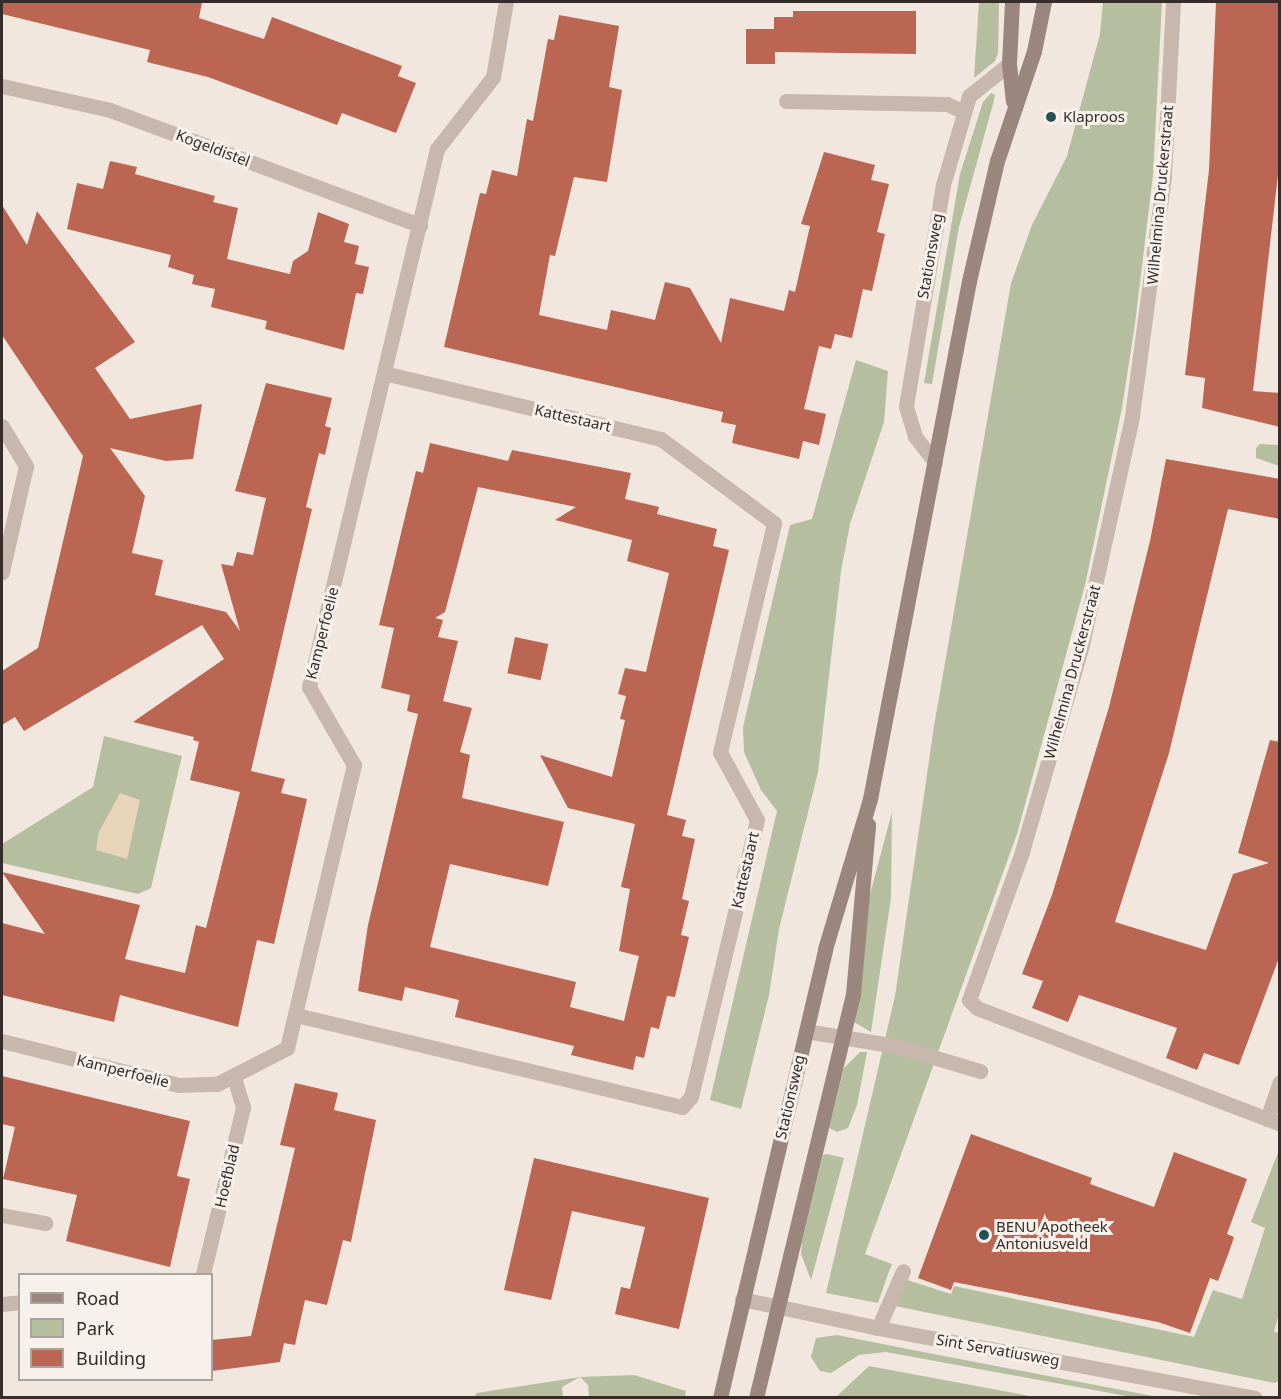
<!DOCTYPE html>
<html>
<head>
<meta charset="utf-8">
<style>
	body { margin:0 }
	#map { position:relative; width:1281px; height:1399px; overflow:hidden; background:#f1e7df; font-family:"Noto Sans",sans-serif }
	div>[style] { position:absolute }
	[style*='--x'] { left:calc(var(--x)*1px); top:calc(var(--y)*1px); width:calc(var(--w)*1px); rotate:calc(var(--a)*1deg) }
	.green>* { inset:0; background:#b6bea0 }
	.sand>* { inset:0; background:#e8d5b9 }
	.building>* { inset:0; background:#bb6553; transform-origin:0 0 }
	.service>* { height:15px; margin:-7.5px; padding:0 7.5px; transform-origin:7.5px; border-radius:7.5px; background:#c8b7ac }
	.minor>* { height:15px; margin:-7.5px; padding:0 7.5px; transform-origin:7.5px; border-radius:7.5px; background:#c8b7ac }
	.secondary>* { height:15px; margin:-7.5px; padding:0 7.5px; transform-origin:7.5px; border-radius:7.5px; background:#9b867d }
	.dots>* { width:16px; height:16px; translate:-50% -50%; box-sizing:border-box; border:3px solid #f8f1eb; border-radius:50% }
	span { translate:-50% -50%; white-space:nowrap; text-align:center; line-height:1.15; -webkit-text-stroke:6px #f8f1eb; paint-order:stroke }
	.poi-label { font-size:15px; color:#362d2a }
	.left { translate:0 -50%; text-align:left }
	.street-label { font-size:15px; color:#362d2a }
	.frame { position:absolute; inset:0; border:3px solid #362d2a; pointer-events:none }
	.legend { position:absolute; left:18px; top:1273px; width:195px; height:108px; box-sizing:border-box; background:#f8f1eb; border:2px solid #aaa39e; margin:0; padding:8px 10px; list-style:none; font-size:18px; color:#362d2a }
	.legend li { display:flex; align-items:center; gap:12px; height:30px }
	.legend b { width:30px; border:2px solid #aaa39e }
</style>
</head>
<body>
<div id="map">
	<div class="green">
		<i style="clip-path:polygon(979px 2px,999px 2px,998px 53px,995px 61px,974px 78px)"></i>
		<i style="clip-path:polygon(1103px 2px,1162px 2px,1153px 175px,1135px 324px,1122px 408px,1085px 585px,1017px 834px,865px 1254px,892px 1264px,888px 1274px,878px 1303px,826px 1293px,895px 996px,934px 726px,1011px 283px,1032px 225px,1067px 156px,1100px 34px)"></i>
		<i style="clip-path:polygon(991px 93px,995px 95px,993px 104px,959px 227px,932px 384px,924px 383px,960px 174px,983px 102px)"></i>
		<i style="clip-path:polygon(856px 360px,888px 371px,884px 422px,850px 524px,841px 571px,818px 772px,779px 929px,769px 995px,741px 1109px,710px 1100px,777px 811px,761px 790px,744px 752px,743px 727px,790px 525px,812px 519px)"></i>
		<i style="clip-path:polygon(1260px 444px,1279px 445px,1279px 466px,1256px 458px,1256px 448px)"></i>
		<i style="clip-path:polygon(104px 736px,182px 756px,151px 888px,138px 894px,2px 863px,2px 844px,93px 787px)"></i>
		<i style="clip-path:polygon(892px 812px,891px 898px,871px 1032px,854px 1022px,860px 997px,869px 898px)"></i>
		<i style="clip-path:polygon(860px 1052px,867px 1052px,857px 1105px,848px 1128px,837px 1132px,829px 1128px,844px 1068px)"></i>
		<i style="clip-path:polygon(1279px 1150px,1280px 1310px,1274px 1332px,1279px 1333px,1280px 1380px,1275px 1383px,895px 1306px,904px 1279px,951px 1294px,954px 1286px,1194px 1337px,1213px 1290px,1242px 1299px,1265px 1228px,1251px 1222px)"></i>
		<i style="clip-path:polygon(827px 1154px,844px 1158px,811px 1280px,801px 1254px,802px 1241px,823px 1155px)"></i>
		<i style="clip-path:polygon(837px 1335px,918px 1351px,1158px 1397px,1132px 1397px,886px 1352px,859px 1355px,831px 1373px,820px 1371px,811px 1357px,816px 1338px)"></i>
		<i style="clip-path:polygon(869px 1366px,1035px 1397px,836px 1397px)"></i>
		<i style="clip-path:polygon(634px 1375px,686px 1391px,685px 1397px,589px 1397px,588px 1385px,580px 1377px,562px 1387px,563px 1397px,474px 1397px,477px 1393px,580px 1377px)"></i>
	</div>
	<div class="sand">
		<i style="clip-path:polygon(120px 793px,140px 800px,127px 859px,96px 850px,99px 832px)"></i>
	</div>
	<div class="building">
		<i style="clip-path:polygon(2px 2px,202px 2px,199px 18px,264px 39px,272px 17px,402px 66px,398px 76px,416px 83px,396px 133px,342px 113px,337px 125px,208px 77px,147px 62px,150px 50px,2px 14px)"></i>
		<i style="clip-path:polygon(1216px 2px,1280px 2px,1278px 175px,1253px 391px,1280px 393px,1280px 427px,1202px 408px,1205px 378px,1185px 375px,1209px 170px)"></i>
		<i style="clip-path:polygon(793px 11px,916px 11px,916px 54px,775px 52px,775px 64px,746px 64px,746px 29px,774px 29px,774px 17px,793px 17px)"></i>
		<i style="clip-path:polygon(559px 15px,619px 26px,609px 87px,622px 90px,607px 182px,574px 177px,555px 256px,550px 255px,539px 315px,607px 330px,611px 310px,655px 320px,665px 282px,690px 288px,721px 343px,730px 298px,784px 311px,789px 290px,795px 292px,810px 226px,801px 224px,824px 152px,875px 165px,871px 180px,889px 184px,877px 232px,885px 234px,872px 291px,863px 289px,852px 338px,835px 334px,831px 349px,819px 346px,804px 409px,826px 414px,819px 445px,803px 441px,799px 459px,732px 443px,736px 425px,721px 422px,723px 412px,444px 347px,480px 193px,486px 194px,492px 170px,517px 176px,527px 119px,533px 121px,548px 39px,554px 40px)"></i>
		<i style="clip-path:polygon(110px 161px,137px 167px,135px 174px,215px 196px,213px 202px,238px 208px,227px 259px,290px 274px,293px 261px,308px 251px,318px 212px,349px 224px,344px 242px,359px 246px,355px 264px,369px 267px,363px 294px,356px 293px,344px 350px,265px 329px,267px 321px,211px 307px,215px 289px,192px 284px,194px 275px,168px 267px,171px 255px,67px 229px,77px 183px,103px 189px)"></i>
		<i style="clip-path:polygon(2px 205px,27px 245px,37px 211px,135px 342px,95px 368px,130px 419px,202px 404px,193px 459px,166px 461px,110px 448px,145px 496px,132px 553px,163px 560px,155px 595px,226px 612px,240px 631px,221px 564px,233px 566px,237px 552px,253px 555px,266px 498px,235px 491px,266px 383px,332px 398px,325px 426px,331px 428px,325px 455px,319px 453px,306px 507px,312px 509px,251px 771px,285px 779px,281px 793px,307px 799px,274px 944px,257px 940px,238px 1027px,120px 995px,114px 1022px,2px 995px,2px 923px,45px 934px,2px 872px,140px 905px,125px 959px,185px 973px,196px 925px,206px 928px,240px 792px,190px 780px,199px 742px,193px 740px,194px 737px,133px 722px,224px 659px,202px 625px,24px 731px,15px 717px,2px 725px,2px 671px,38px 648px,83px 456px,2px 335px)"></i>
		<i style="clip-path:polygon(evenodd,430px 443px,508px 461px,512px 450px,631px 473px,625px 499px,659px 507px,657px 514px,717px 529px,713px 546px,729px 550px,667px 815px,686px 820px,682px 836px,695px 839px,682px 899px,689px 901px,681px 935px,689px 937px,675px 997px,667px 996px,659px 1029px,651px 1027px,644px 1058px,636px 1056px,633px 1070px,571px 1055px,574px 1046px,455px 1017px,459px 1000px,405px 987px,402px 1001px,358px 991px,368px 925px,418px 714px,407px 711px,410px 695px,381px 688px,394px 628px,379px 625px,416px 471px,423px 473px,430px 443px,478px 487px,576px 507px,555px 520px,632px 540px,627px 561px,669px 573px,646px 672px,625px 668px,618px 694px,626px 696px,620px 719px,625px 720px,612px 777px,540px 755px,568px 808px,635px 824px,621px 887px,630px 889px,619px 951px,639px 956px,624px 1021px,570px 1007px,576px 982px,430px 947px,450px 864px,548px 886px,564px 822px,462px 798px,470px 755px,460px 752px,472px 708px,443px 701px,458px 641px,438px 637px,443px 620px,435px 618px,445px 612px,478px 487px)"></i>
		<i style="clip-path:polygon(1166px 459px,1280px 479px,1280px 519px,1228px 509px,1169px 753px,1115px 922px,1206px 950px,1233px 874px,1269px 863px,1238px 853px,1270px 740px,1280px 742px,1280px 955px,1239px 1065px,1204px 1053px,1197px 1070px,1166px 1058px,1177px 1028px,1079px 995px,1068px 1022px,1032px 1008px,1043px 981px,1022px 974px,1052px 895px,1109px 707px,1150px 541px)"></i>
		<i style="left:515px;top:637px;width:34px;height:37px;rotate:12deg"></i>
		<i style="clip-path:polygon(2px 1076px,190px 1121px,177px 1176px,190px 1179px,170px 1267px,66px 1241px,77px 1195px,3px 1179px,15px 1127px,2px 1124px)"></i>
		<i style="clip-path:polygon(295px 1083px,338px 1093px,334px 1110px,376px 1120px,351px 1242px,343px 1240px,327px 1305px,305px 1300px,295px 1345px,284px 1343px,280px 1362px,212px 1371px,212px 1340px,251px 1336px,295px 1148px,280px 1145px)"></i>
		<i style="clip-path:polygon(971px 1134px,1092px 1178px,1090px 1184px,1154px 1207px,1174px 1152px,1247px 1179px,1227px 1234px,1234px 1237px,1229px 1252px,1218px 1281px,1210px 1278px,1190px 1333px,1158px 1322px,954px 1282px,951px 1290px,918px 1278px)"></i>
		<i style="clip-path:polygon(534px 1158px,709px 1198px,679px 1329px,615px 1314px,621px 1287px,630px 1289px,645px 1227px,572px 1211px,551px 1300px,504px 1290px)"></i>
	</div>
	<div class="service">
		<i style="--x:786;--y:101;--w:161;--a:1.1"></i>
		<i style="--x:947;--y:104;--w:19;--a:25"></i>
		<i style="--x:806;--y:1031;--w:91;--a:9.5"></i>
		<i style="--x:896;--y:1046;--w:88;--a:16.6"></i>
		<i style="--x:2;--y:1215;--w:44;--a:10.5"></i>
		<i style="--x:878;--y:1328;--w:62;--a:-66.3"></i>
	</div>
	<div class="minor">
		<i style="--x:1173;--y:2;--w:174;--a:93"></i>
		<i style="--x:1164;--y:176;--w:243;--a:97.6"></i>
		<i style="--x:1132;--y:417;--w:233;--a:102.4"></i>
		<i style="--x:1082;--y:645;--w:216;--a:106.2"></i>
		<i style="--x:1022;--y:852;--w:157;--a:109.7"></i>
		<i style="--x:969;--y:1000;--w:11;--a:45"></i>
		<i style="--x:977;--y:1008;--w:324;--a:20.9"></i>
		<i style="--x:2;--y:86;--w:111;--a:12.5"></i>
		<i style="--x:110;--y:110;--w:331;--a:20.4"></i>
		<i style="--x:2;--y:426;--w:47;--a:59"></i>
		<i style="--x:26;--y:466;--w:109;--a:102.8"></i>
		<i style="--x:935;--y:462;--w:33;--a:-128"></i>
		<i style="--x:915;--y:436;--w:31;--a:-107"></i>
		<i style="--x:906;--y:406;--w:224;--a:-80.5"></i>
		<i style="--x:943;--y:185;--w:93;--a:-73.7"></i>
		<i style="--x:969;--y:96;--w:51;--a:-38.7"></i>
		<i style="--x:296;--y:1015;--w:397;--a:13.4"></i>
		<i style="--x:682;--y:1107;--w:13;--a:-48"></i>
		<i style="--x:691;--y:1097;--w:285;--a:-76.6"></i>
		<i style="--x:757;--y:820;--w:77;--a:-118.6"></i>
		<i style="--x:720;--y:752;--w:235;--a:-76.7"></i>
		<i style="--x:774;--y:523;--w:141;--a:-143.4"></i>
		<i style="--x:661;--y:439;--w:284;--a:-166.6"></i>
		<i style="--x:2;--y:1041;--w:182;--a:14"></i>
		<i style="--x:179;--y:1085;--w:38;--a:-2"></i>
		<i style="--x:217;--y:1084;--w:79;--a:-27.2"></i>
		<i style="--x:287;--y:1048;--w:291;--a:-76.7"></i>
		<i style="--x:354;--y:765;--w:90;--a:-120"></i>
		<i style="--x:309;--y:687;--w:553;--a:-76.62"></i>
		<i style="--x:437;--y:149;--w:91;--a:-52.1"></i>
		<i style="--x:493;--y:77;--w:76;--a:-80.2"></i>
		<i style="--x:1267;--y:1119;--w:39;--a:-71"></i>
		<i style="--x:203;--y:1274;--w:172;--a:-76.5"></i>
		<i style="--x:243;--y:1107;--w:31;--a:-107"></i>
		<i style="--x:742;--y:1299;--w:139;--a:12"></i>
		<i style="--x:878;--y:1328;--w:383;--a:10.5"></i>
		<i style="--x:2;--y:1304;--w:18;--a:-6"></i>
	</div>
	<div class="secondary">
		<i style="--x:1012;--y:2;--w:62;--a:92.8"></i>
		<i style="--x:1009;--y:64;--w:37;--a:84"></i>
		<i style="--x:720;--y:1398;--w:461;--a:-76.8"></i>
		<i style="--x:825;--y:949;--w:157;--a:-73.3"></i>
		<i style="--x:870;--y:799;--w:527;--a:-79.18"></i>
		<i style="--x:969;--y:281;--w:123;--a:-76.9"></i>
		<i style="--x:997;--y:161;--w:116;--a:-71.4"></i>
		<i style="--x:1034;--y:51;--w:50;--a:-78.5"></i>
		<i style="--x:756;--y:1398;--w:415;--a:-76.5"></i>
		<i style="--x:853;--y:994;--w:170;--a:-84.9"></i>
	</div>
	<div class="dots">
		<i style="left:1051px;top:117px;background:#235454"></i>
		<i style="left:984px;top:1235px;background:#235454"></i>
	</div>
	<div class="poi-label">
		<span class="left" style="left:1063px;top:117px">Klaproos</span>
		<span class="left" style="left:996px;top:1235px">BENU Apotheek<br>Antoniusveld</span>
	</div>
	<div class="street-label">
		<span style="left:213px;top:148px;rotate:21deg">Kogeldistel</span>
		<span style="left:1160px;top:195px;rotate:-85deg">Wilhelmina Druckerstraat</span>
		<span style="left:930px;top:256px;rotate:-80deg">Stationsweg</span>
		<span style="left:573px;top:418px;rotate:13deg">Kattestaart</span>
		<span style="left:322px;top:633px;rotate:-76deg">Kamperfoelie</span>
		<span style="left:1072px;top:672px;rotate:-75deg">Wilhelmina Druckerstraat</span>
		<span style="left:745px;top:870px;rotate:-77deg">Kattestaart</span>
		<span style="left:123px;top:1071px;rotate:14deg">Kamperfoelie</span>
		<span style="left:790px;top:1097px;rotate:-77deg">Stationsweg</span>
		<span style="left:227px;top:1176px;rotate:-77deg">Hoefblad</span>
		<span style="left:998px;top:1350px;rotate:10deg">Sint Servatiusweg</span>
	</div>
	<div class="frame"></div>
	<ul class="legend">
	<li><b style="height:8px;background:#9b867d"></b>Road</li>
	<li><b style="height:16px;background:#b6bea0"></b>Park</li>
	<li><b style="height:16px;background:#bb6553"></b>Building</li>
	</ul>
</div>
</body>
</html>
